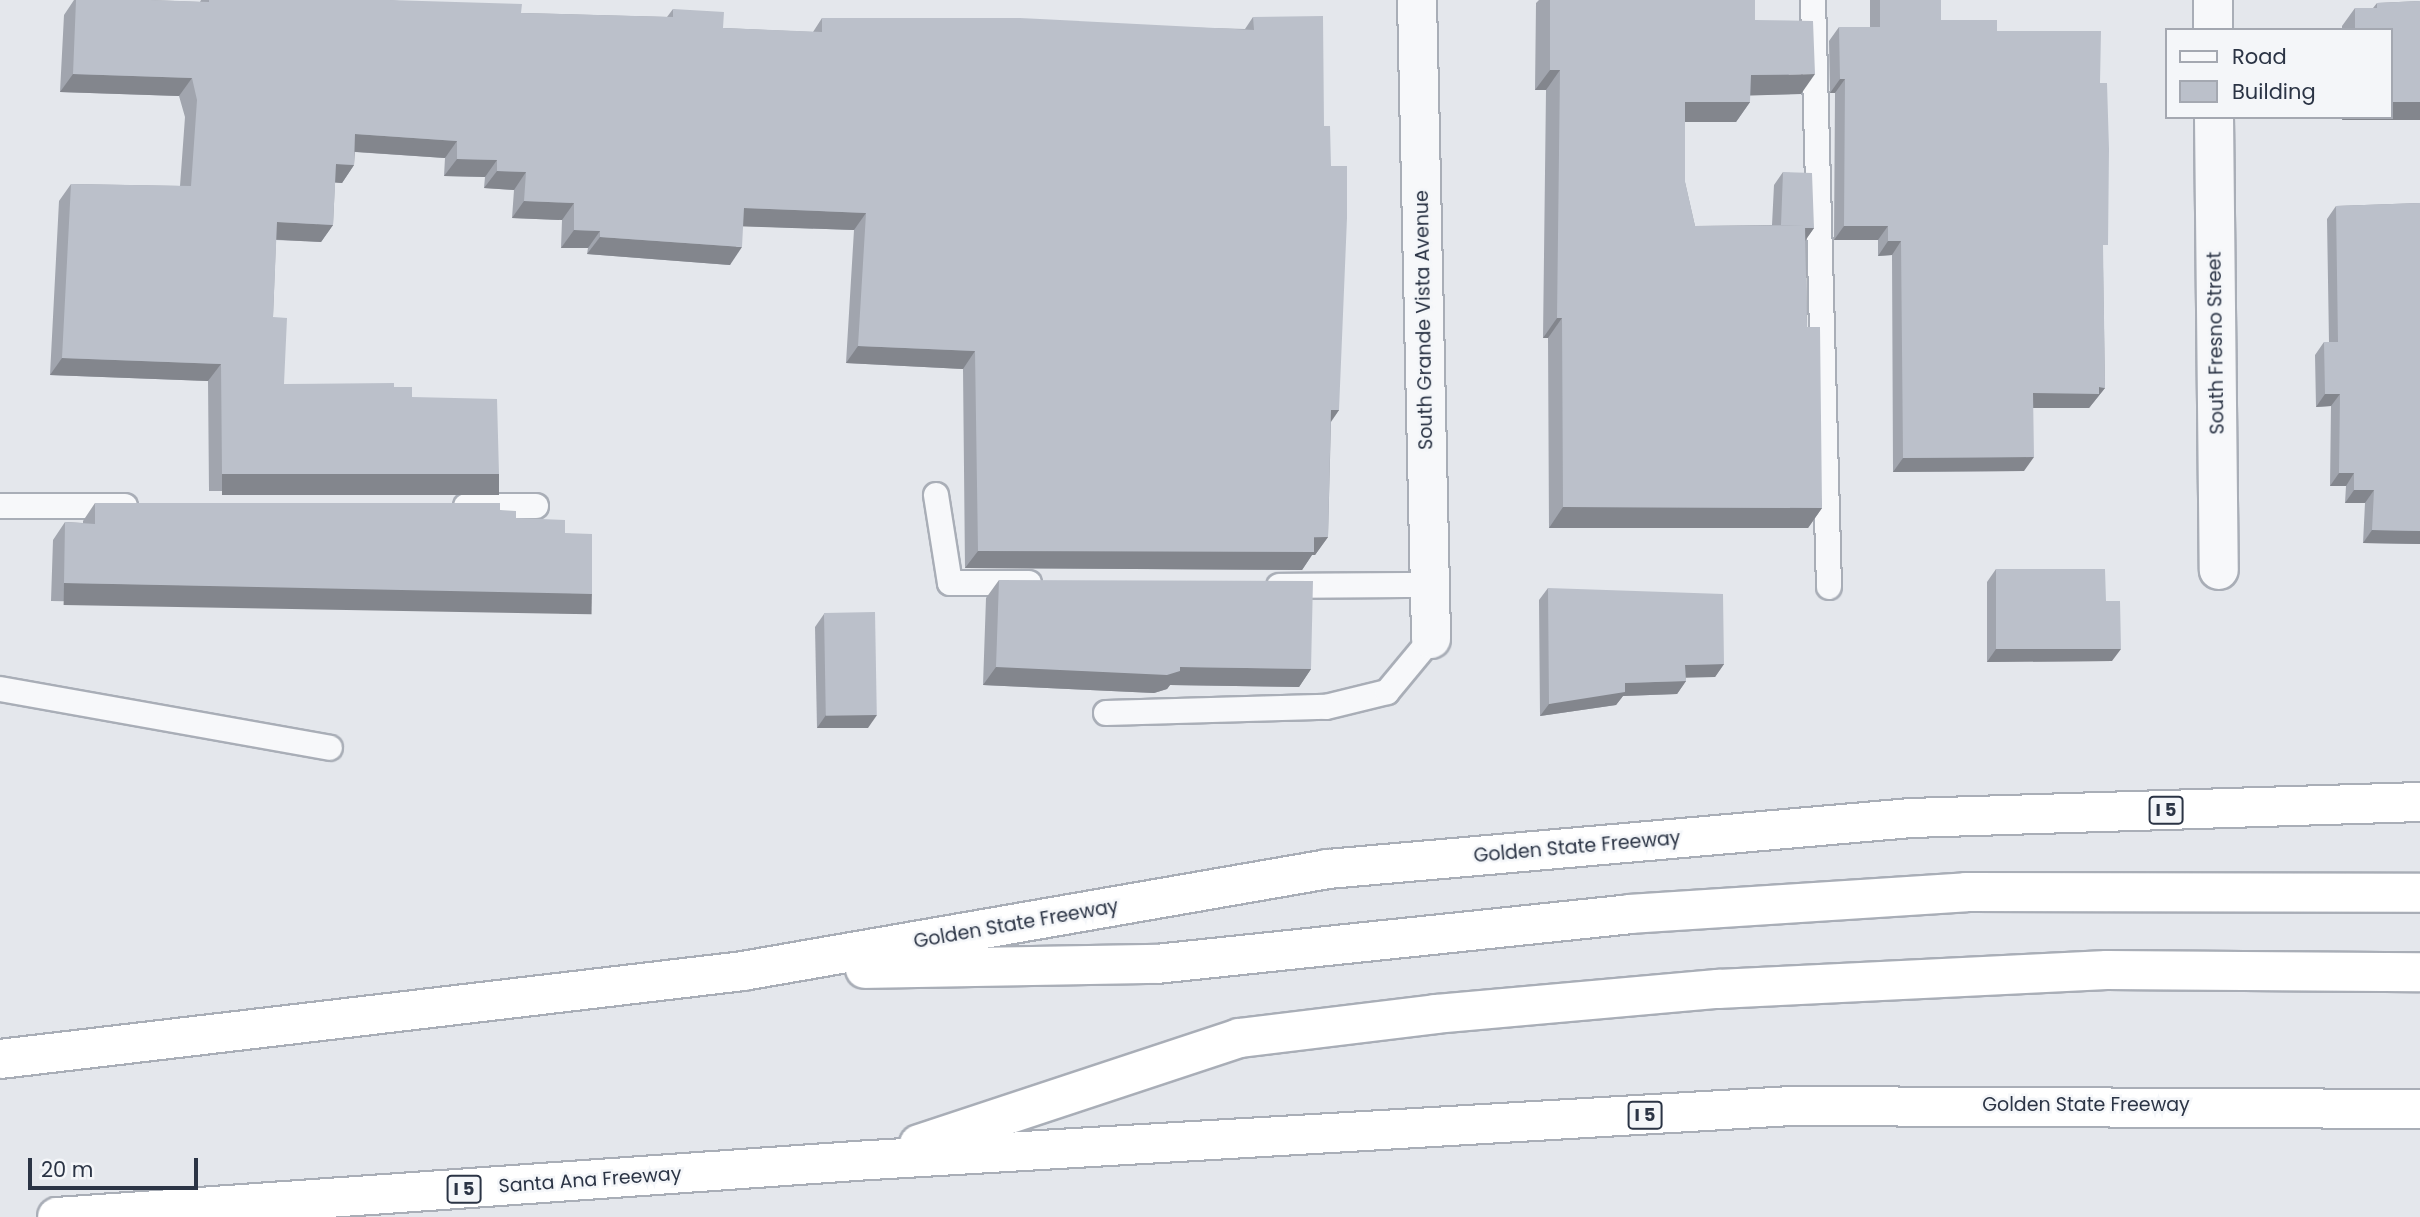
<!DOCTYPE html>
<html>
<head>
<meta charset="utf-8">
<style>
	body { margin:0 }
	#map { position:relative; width:2420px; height:1217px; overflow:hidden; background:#e4e7ec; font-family:Poppins,sans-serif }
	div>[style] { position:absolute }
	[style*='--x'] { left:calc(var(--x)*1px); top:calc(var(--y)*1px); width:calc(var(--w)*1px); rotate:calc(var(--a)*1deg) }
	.roads { filter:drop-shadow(2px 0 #a9aeb7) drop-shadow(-2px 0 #a9aeb7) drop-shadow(0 2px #a9aeb7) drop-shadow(0 -2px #a9aeb7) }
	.service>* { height:24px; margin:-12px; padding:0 12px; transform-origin:12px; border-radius:12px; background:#f7f8fa }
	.minor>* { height:38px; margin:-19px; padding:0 19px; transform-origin:19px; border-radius:19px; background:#f7f8fa }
	.motorway>* { height:38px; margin:-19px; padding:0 19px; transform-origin:19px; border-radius:19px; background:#fff }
	.wall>* { inset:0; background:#a1a5ae }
	.shaded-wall>* { inset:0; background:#83868d; transform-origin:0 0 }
	.building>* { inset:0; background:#bbc0ca; transform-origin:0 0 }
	span { translate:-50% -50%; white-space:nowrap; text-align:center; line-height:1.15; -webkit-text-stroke:5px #f4f6f9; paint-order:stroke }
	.shield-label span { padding:2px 5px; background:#f4f6f9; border:2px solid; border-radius:5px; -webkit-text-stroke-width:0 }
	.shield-label { font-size:18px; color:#2b3445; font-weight:700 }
	.street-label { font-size:19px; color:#2b3445 }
	.legend { position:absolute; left:2165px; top:28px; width:228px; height:91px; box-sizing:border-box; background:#f4f6f9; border:2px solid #a4a8b1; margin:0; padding:9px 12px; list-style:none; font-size:21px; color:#2b3445 }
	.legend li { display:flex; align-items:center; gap:14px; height:35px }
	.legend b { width:35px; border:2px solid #a4a8b1 }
	.scale { position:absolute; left:28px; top:1158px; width:170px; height:32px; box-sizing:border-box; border:4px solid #2b3445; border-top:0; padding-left:9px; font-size:21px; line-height:24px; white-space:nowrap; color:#2b3445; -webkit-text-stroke:5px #f4f6f9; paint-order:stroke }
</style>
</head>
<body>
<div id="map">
	<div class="roads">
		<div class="service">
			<i style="--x:1813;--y:0;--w:587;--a:88.44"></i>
			<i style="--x:936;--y:495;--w:89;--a:81"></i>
			<i style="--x:950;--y:583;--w:79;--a:0"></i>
			<i style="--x:0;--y:506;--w:125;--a:0"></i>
			<i style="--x:466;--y:506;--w:70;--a:0"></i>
			<i style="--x:1279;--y:586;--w:150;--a:-0.4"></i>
			<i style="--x:0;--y:689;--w:335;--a:10.1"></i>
			<i style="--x:1106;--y:713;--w:220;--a:-1.6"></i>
			<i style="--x:1326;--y:707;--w:63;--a:-13.8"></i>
			<i style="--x:1387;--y:692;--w:69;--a:-50.3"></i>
		</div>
		<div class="minor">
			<i style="--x:1417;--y:0;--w:639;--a:88.74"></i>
			<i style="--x:2213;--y:0;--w:30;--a:90"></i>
			<i style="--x:2214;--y:117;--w:453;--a:89.4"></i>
		</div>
		<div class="motorway">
			<i style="--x:865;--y:969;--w:291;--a:-1"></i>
			<i style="--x:1156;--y:964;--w:476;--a:-6"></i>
			<i style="--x:1629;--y:914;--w:338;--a:-3.7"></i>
			<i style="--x:1966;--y:892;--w:454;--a:0.1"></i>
			<i style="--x:0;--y:1059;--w:748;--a:-6.75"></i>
			<i style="--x:743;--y:971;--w:594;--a:-9.89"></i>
			<i style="--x:1328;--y:869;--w:585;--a:-5"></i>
			<i style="--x:1911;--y:818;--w:509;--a:-1.8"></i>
			<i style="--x:919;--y:1144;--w:337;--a:-18.3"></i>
			<i style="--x:1239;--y:1038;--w:198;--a:-6.9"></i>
			<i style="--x:1436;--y:1014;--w:283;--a:-5.1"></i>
			<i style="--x:1718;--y:989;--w:389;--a:-2.8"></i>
			<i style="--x:2107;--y:970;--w:313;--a:0.4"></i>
			<i style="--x:57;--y:1217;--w:816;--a:-4.01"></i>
			<i style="--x:871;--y:1160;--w:922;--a:-3.36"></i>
			<i style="--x:1791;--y:1106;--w:629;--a:0.27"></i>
		</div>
	</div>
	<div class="wall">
		<i style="clip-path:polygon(74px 0,150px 0,200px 2px,201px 0,389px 0,521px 13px,667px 17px,673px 9px,723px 28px,813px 32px,822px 18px,1245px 29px,1253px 17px,1324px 126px,1339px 410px,1331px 422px,1328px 537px,1315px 555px,1312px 555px,1302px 570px,965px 568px,963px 369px,846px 363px,854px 230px,743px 226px,730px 265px,587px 254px,588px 248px,561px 248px,562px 220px,512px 218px,514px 190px,484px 188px,485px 177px,444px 176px,445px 158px,355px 152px,354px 165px,342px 183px,335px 182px,333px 225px,321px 242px,276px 240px,273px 317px,284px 384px,394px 387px,412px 397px,487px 491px,209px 491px,208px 381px,50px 375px,59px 201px,71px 184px,180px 186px,185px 117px,179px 96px,60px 92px,64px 15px)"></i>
		<i style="clip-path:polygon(1539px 0,1755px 0,1755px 20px,1801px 94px,1750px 95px,1750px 102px,1736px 122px,1685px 122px,1685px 182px,1695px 226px,1772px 225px,1774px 185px,1783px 172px,1814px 228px,1806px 239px,1807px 327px,1822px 508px,1808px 528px,1549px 528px,1548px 338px,1543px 338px,1546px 90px,1535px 90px,1536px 3px)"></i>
		<i style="clip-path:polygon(1870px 0,1941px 0,1941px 20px,1997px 31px,2100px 83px,2105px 388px,2089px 408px,2033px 408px,2024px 471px,1893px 472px,1892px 255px,1878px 256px,1878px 240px,1834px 240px,1835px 93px,1830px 93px,1829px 41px,1839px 27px,1870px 27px)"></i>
		<i style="clip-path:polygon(2420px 1px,2420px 120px,2342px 120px,2342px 117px,2390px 117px,2390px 30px,2342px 30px,2342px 26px,2355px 8px,2373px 8px,2377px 3px)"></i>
		<i style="clip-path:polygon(2420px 203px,2420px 544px,2363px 543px,2365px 503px,2345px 503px,2346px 486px,2330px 486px,2331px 406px,2316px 407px,2315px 355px,2324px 342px,2329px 342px,2327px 219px,2336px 206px)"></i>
		<i style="clip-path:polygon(95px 503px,500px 510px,516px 518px,565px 533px,592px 594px,579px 611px,51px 601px,53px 540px,65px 522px,83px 523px,83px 521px)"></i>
		<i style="clip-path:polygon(1996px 569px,2106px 601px,2112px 661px,1987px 662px,1987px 582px)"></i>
		<i style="clip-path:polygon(999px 580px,1311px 669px,1299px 687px,1170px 685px,1167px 689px,1154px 693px,983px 685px,986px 598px)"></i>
		<i style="clip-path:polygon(1548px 588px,1724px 664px,1715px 677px,1686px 677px,1686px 681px,1677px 694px,1623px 696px,1616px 705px,1540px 716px,1539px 600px)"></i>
		<i style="clip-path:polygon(824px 614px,868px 728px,817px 728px,815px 627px)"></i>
	</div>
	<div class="shaded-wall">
		<i style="clip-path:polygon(1550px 70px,1560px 70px,1546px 90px,1535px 90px)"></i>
		<i style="clip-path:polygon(73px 74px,192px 78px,179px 96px,60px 92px)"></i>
		<i style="clip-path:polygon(1815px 74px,1801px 94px,1736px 96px,1751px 75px)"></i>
		<i style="clip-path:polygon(1840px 79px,1845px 79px,1835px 93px,1830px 93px)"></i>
		<i style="clip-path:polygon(1685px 102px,1750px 102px,1736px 122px,1670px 122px)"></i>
		<i style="clip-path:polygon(2390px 102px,2420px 102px,2420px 120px,2342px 120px,2344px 117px,2390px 117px)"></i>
		<i style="clip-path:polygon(355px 134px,457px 141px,445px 158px,343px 151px)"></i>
		<i style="clip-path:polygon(457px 159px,497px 160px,485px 177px,444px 176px)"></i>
		<i style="clip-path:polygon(336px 164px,354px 165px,342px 183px,324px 182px)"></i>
		<i style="clip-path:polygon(497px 171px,526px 172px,514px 190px,484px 188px)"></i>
		<i style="clip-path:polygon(524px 201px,574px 203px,562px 220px,512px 218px)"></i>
		<i style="clip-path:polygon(744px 208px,866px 213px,854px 230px,732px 226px)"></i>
		<i style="clip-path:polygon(277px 222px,333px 225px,321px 242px,265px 239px)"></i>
		<i style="clip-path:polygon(1844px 226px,1888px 226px,1878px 240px,1834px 240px)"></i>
		<i style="clip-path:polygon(1781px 228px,1814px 228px,1805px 241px)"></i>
		<i style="clip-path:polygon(574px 230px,600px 231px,588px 248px,561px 248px)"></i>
		<i style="clip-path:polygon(600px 237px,742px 247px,730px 265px,587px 254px)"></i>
		<i style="clip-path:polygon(1888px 241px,1901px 241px,1892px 255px,1878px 256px)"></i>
		<i style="clip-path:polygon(1557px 318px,1562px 318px,1548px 338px,1543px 338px)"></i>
		<i style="clip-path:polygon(858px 346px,975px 351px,963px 369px,846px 363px)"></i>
		<i style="clip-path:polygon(62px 358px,221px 364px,208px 381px,50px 375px)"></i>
		<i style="clip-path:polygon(2099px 387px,2105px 388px,2089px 408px,2023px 408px,2033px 393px)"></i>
		<i style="clip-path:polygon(2325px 394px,2340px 394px,2331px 406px,2316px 407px)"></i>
		<i style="clip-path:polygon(1331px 410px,1339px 410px,1327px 427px)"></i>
		<i style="clip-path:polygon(2034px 457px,2024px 471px,1893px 472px,1903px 458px)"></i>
		<i style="clip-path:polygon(2339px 473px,2354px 473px,2346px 486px,2330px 486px)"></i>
		<i style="left:222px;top:474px;width:277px;height:21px"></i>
		<i style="clip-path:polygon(2354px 490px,2374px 490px,2365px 503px,2345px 503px)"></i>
		<i style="clip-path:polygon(1563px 507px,1822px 508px,1808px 528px,1549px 528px)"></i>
		<i style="clip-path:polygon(2372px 530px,2420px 531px,2420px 544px,2363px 543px)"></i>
		<i style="clip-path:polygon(1328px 537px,1315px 555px,1312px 555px,1302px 570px,965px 568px,978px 551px)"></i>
		<i style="left:64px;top:583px;width:528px;height:22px;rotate:1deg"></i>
		<i style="clip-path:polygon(1996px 649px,2121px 649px,2112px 661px,1987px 662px)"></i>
		<i style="clip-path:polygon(1724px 664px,1715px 677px,1676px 678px,1685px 665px)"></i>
		<i style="clip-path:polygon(996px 667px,1180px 667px,1311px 669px,1299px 687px,1170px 685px,1167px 689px,1154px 693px,983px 685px)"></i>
		<i style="clip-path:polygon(1686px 681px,1677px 694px,1623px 696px,1616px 705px,1540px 716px,1549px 704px,1625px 683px)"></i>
		<i style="clip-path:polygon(826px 715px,877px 715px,868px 728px,817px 728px)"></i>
	</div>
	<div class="building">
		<i style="clip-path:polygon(76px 0,150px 0,209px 2px,209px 0,389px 0,522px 4px,521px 13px,673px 17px,673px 9px,724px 12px,723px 28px,822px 32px,822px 18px,1020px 18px,1254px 30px,1253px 17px,1323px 16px,1324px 126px,1330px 126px,1331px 166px,1347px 166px,1347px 218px,1339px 410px,1331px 410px,1328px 537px,1314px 537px,1314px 552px,978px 551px,975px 351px,858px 346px,866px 213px,744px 208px,742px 247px,600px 237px,600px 231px,574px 230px,574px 203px,524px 201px,526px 172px,497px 171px,497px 160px,457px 159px,457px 141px,355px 134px,354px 165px,336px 164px,333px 225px,277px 222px,273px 317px,287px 318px,284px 384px,394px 383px,394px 387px,412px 387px,412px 397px,497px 399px,499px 474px,222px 474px,221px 364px,62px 358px,71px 184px,191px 186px,197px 100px,192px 78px,73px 74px)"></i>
		<i style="clip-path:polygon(1550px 0,1755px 0,1755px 20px,1813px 21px,1815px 74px,1751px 75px,1750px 102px,1685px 102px,1685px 182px,1695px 226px,1805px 225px,1807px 327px,1820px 327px,1822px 508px,1563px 507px,1562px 318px,1557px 318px,1560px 70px,1550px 70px)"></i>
		<i style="clip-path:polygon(1880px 0,1941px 0,1941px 20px,1997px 20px,1997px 31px,2101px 31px,2100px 83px,2107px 83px,2109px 149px,2108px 245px,2103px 245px,2105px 388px,2099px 387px,2099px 394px,2033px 393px,2034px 457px,1903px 458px,1901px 241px,1888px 241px,1888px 226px,1844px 226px,1845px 79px,1840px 79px,1839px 27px,1880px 27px)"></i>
		<i style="clip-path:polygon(2420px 1px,2420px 102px,2390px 102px,2390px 30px,2355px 30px,2355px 8px,2377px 8px,2377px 3px)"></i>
		<i style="clip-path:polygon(1783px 172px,1812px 173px,1814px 228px,1805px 228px,1805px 225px,1781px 225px)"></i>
		<i style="clip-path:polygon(2420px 203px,2420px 531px,2372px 530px,2374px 490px,2354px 490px,2354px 473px,2339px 473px,2340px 394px,2325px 394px,2324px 342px,2338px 342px,2336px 206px)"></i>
		<i style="clip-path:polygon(95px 503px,500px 503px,500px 510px,516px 511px,516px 518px,565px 520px,565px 533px,592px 534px,592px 594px,64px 583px,65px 522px,95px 524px)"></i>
		<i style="clip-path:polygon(1996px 569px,2105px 569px,2106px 601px,2120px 601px,2121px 649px,1996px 649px)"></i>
		<i style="clip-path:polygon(999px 580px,1313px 581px,1311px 669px,1180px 667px,1180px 671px,1167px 675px,996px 667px)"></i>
		<i style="clip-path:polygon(1548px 588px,1723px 594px,1724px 664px,1685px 665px,1686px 681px,1625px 683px,1625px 692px,1549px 704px)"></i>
		<i style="left:875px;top:612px;width:103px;height:51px;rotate:89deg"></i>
	</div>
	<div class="shield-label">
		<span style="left:2166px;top:810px">I 5</span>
		<span style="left:1645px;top:1115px">I 5</span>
		<span style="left:464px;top:1189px">I 5</span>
	</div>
	<div class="street-label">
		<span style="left:1424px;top:320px;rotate:-91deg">South Grande Vista Avenue</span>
		<span style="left:2216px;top:343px;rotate:-91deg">South Fresno Street</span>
		<span style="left:1577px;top:847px;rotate:-5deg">Golden State Freeway</span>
		<span style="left:1016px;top:924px;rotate:-10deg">Golden State Freeway</span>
		<span style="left:2086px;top:1105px">Golden State Freeway</span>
		<span style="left:590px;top:1180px;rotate:-4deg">Santa Ana Freeway</span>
	</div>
	<ul class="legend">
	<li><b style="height:9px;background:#f7f8fa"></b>Road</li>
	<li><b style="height:19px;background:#bbc0ca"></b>Building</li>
	</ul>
	<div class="scale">20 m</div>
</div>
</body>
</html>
